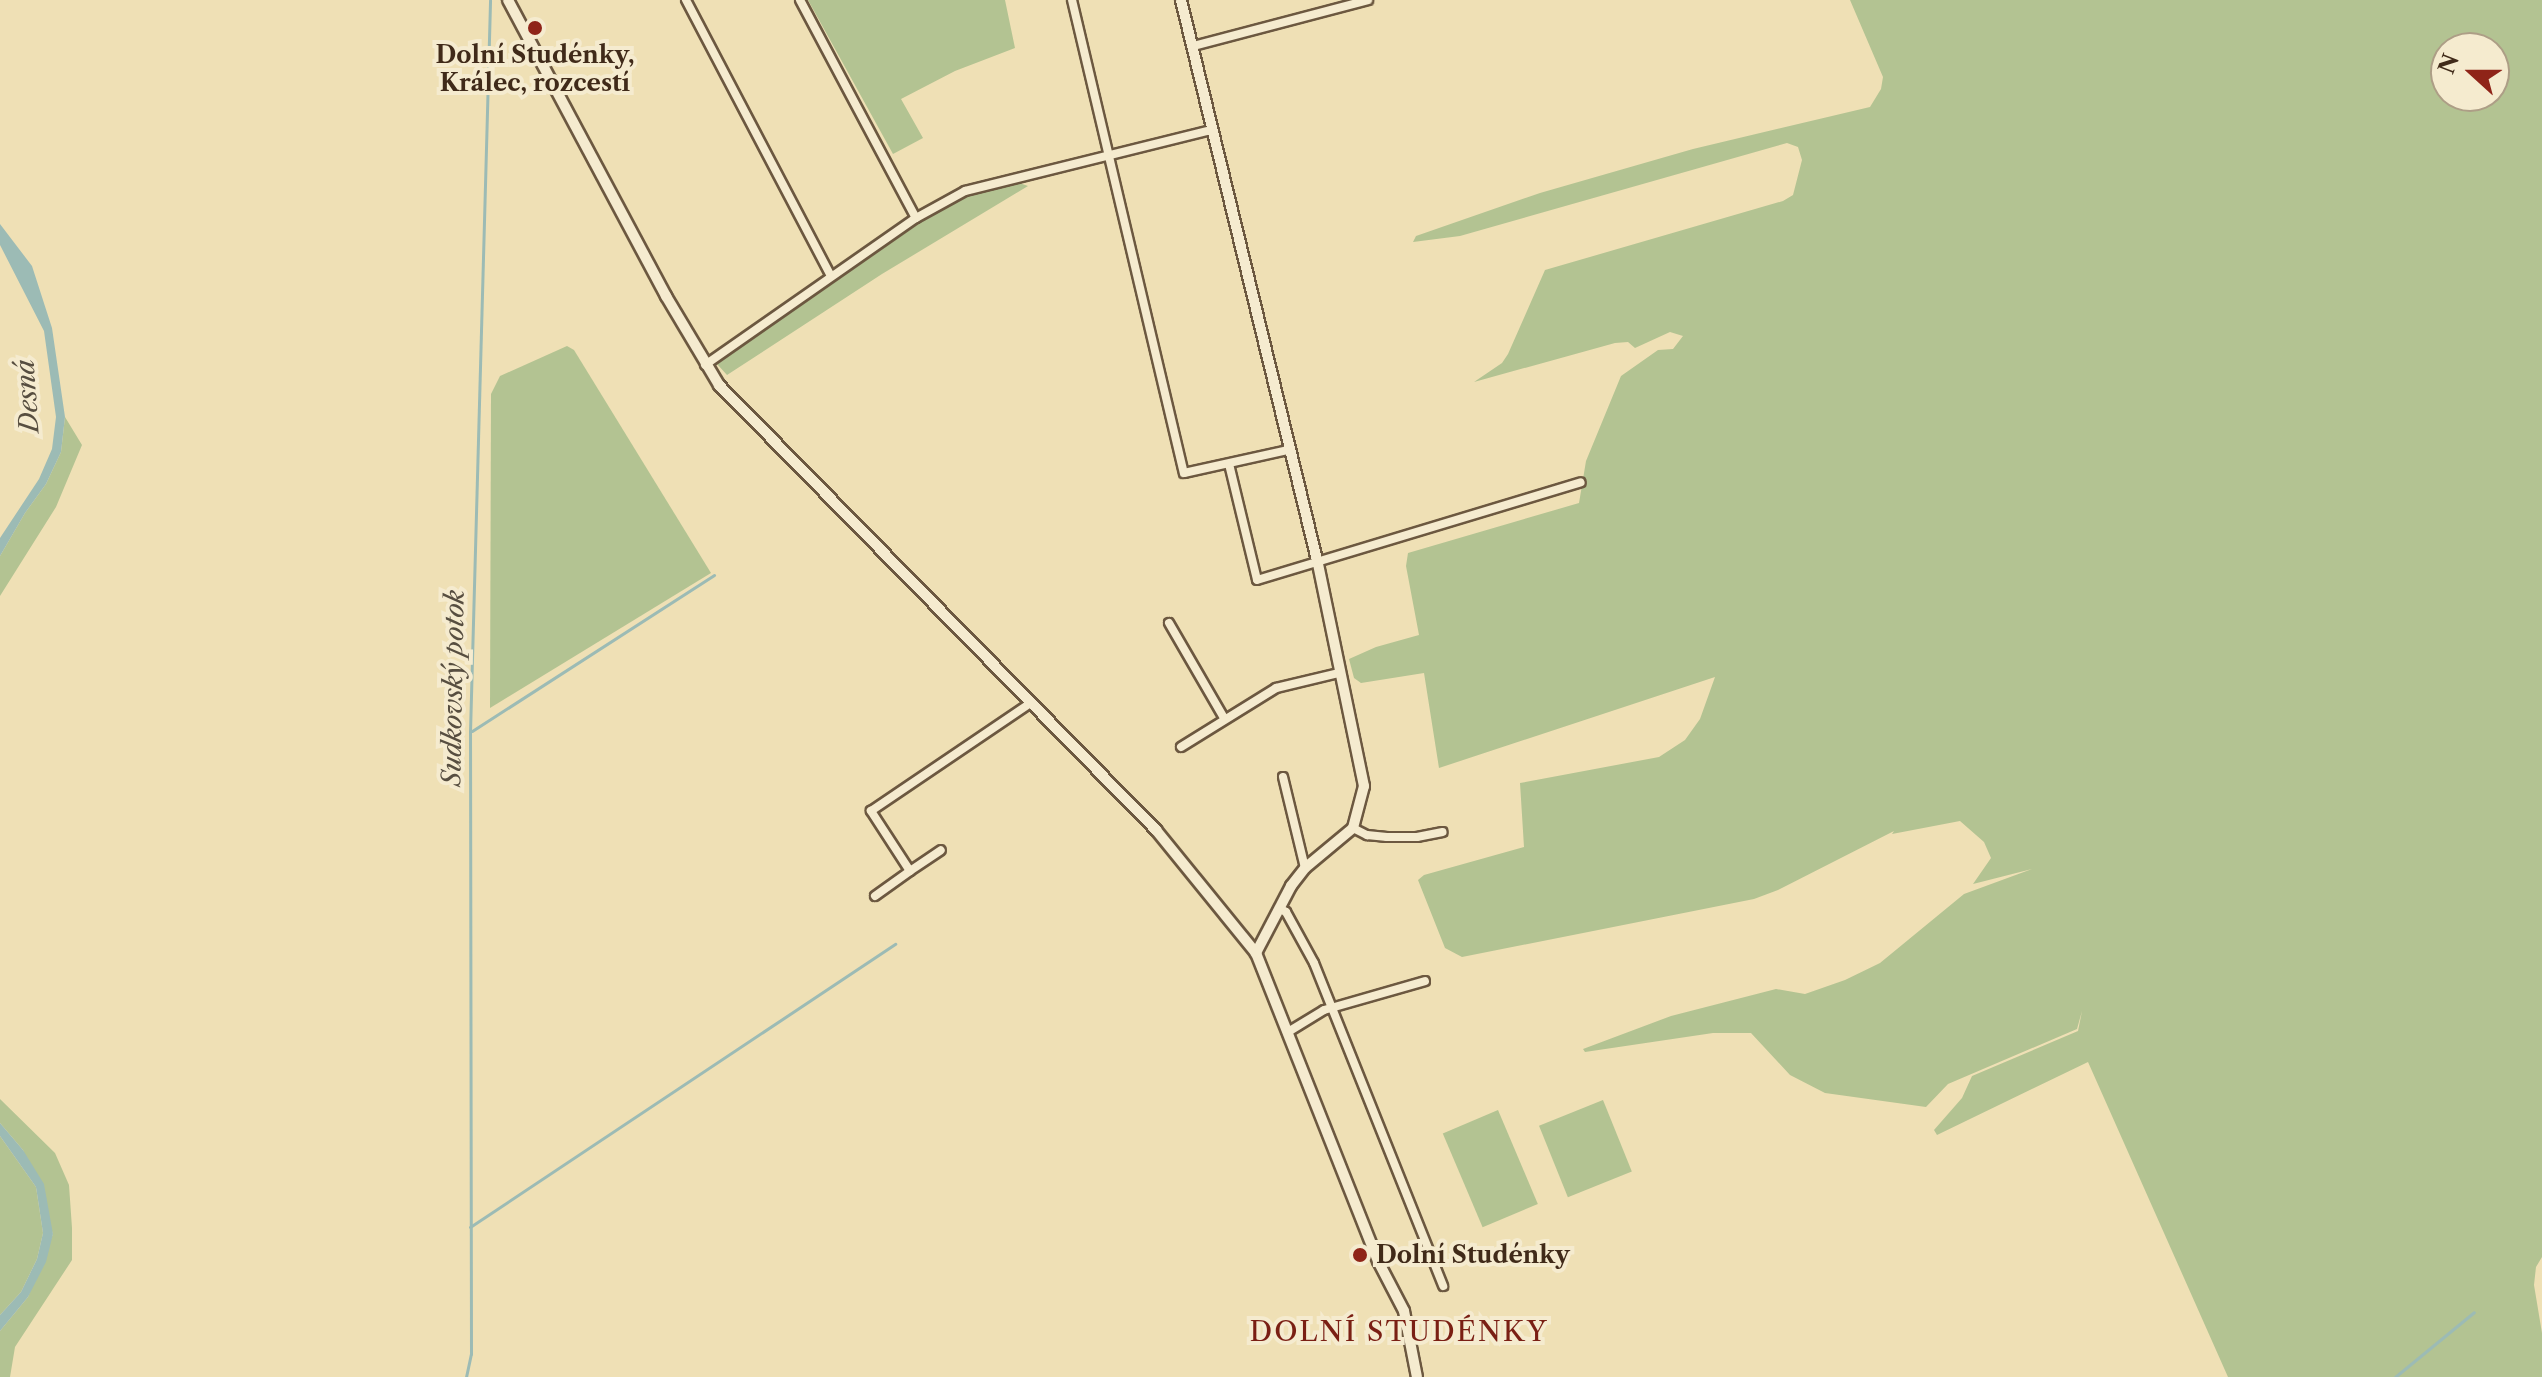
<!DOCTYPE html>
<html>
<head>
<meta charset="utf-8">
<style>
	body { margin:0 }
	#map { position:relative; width:2542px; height:1377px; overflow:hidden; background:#efe0b5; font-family:"Libre Caslon Text",serif }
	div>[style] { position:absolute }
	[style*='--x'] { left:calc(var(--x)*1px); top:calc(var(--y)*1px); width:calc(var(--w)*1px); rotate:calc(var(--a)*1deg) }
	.green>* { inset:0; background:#b3c392; transform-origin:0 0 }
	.water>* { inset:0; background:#9cbbb5 }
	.stream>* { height:3px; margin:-1.5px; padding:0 1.5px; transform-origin:1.5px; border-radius:1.5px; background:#9cbbb5 }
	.roads { filter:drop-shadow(2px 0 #6c5840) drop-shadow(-2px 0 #6c5840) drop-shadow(0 2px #6c5840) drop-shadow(0 -2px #6c5840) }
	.minor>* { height:8px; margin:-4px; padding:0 4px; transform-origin:4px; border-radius:4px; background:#f5ebcf }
	.tertiary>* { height:10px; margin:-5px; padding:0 5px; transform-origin:5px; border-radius:5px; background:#f5ebcf }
	.dots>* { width:22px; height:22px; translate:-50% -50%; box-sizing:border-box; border:4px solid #f5ebcf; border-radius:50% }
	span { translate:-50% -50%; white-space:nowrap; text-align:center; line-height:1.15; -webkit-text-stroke:8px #f5ebcf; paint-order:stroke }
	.poi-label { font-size:24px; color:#402a19; font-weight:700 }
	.left { translate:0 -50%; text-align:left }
	.water-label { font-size:26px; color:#574e40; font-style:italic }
	.quarter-label { font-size:28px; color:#7a1f14; letter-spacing:2px }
	.north { position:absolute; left:2430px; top:32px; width:80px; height:80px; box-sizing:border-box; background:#f5ebcf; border:2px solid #ad9e86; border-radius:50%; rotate:291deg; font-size:22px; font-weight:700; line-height:32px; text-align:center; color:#402a19 }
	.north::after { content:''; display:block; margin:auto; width:28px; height:36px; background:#8f2418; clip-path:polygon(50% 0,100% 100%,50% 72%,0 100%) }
</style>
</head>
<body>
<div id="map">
	<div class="green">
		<i style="clip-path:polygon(808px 0,1005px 0,1015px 48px,955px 71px,901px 99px,923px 138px,893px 154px)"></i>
		<i style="clip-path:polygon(evenodd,1850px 0,2542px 0,2542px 1257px,2536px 1267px,2534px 1285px,2542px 1333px,2542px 1377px,2228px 1377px,2088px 1062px,1937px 1135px,1934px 1130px,1962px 1098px,1972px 1076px,2078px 1031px,2082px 1011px,2077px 1029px,1948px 1084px,1926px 1107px,1825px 1093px,1790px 1075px,1751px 1033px,1713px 1033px,1585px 1052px,1583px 1049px,1671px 1016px,1776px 989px,1805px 994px,1845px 980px,1880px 963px,1964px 894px,2032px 869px,1973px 884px,1991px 858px,1984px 842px,1960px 821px,1892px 834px,1894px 831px,1778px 890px,1754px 899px,1462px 957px,1445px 948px,1418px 880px,1424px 875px,1524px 847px,1520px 783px,1659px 757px,1685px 740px,1700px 719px,1715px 677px,1439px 768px,1424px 673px,1361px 683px,1354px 678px,1349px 659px,1376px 647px,1419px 635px,1406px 566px,1408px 553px,1579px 503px,1586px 461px,1621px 376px,1658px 350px,1673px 349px,1683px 336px,1670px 332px,1635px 348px,1628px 342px,1615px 343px,1474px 382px,1502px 363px,1508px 354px,1545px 270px,1783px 201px,1793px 195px,1802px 160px,1798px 147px,1787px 143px,1460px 236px,1413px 242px,1416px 236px,1540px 193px,1693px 149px,1870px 107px,1881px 89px,1883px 77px,1850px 0,2446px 48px,2494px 48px,2494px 96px,2446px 96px,2446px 48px)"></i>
		<i style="clip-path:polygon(1014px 181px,1028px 186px,882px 274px,727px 375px,717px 364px,927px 218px,964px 197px)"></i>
		<i style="clip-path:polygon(567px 346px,574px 350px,711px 573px,490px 708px,491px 394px,500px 376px)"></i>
		<i style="clip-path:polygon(65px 417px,82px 445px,56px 507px,0 596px,0 556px,25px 513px,46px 484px,61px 452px)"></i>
		<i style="clip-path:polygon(0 1099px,55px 1153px,69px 1185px,72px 1228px,72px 1260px,15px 1347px,10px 1377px,0 1377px,0 1331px,28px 1297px,53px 1234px,23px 1150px,0 1123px)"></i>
		<i style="left:1603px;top:1100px;width:77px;height:69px;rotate:68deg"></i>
		<i style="left:1498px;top:1110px;width:102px;height:60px;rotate:67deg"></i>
		<i style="clip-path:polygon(0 1136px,36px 1187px,43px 1233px,37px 1259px,21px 1292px,0 1315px)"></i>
	</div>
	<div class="water">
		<i style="clip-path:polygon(0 224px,32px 266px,52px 328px,65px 417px,61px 452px,46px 484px,25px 513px,0 556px,0 538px,39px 479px,52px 449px,56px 417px,44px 331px,0 245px)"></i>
		<i style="clip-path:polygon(0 1123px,23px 1150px,44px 1184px,53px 1234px,46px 1262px,28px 1297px,0 1331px,0 1315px,21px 1292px,37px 1259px,43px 1233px,36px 1187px,0 1136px)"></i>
	</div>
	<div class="stream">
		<i style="--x:472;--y:731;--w:288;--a:-32.8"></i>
		<i style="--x:470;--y:1227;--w:511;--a:-33.66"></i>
		<i style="--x:466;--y:1377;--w:24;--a:-78"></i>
		<i style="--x:471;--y:1354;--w:622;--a:-90.09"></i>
		<i style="--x:470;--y:732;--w:732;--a:-88.43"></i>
		<i style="--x:2395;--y:1377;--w:102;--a:-39.4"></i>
	</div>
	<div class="roads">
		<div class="minor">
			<i style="--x:686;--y:0;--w:312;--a:62.3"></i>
			<i style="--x:800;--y:0;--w:247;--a:62"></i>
			<i style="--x:1072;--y:0;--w:486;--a:76.7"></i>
			<i style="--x:1184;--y:473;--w:107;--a:-12.5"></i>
			<i style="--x:1193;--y:46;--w:181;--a:-14.7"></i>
			<i style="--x:705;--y:365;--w:257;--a:-34.9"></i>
			<i style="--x:916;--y:218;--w:56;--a:-28.9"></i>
			<i style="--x:965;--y:191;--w:253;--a:-13.9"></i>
			<i style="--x:1229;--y:464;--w:119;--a:76.4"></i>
			<i style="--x:1257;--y:580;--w:338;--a:-16.8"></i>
			<i style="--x:1169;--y:623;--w:110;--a:59.9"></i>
			<i style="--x:1181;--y:747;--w:112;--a:-31.8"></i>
			<i style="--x:1276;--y:688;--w:65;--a:-13.4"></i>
			<i style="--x:1283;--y:777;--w:94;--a:76.4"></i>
			<i style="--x:1353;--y:828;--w:16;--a:27"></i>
			<i style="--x:1367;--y:835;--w:20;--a:6"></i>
			<i style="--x:1387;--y:837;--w:30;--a:0"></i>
			<i style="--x:1417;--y:837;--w:26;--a:-11"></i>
			<i style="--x:910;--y:871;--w:37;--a:-34"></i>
			<i style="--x:875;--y:896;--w:43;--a:-35.5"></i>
			<i style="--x:910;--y:871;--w:72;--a:-123"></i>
			<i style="--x:871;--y:811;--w:194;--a:-34.1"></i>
			<i style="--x:1279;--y:908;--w:8;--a:30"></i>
			<i style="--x:1286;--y:912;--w:58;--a:61.2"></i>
			<i style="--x:1314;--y:963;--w:348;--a:68.2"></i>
			<i style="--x:1288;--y:1032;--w:42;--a:-31.4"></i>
			<i style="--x:1324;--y:1010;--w:105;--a:-16"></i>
		</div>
		<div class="tertiary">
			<i style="--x:508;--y:0;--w:336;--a:61.9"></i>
			<i style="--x:666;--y:296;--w:104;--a:59.2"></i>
			<i style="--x:719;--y:385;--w:624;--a:45.52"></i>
			<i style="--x:1156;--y:830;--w:159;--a:50.9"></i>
			<i style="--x:1256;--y:953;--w:331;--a:68.4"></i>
			<i style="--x:1378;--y:1261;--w:56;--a:62.5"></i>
			<i style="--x:1404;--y:1311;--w:67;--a:78.9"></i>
			<i style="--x:1181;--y:0;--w:580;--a:76.35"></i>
			<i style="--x:1318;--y:564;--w:227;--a:78.3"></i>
			<i style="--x:1364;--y:786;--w:43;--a:104.7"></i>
			<i style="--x:1353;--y:828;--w:62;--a:140.2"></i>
			<i style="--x:1305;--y:868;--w:23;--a:128"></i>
			<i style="--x:1291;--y:886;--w:76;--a:117.6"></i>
		</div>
	</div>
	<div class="dots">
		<i style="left:535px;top:28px;background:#8f2418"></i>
		<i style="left:1360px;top:1255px;background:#8f2418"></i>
	</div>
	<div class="poi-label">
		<span style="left:535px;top:69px">Dolní Studénky,<br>Králec, rozcestí</span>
		<span class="left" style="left:1376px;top:1255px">Dolní Studénky</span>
	</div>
	<div class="water-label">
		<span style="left:28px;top:396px;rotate:-94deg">Desná</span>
		<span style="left:454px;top:688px;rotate:-89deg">Sudkovský potok</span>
	</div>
	<div class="quarter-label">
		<span style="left:1399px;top:1331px">DOLNÍ STUDÉNKY</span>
	</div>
	<div class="north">N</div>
</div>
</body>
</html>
